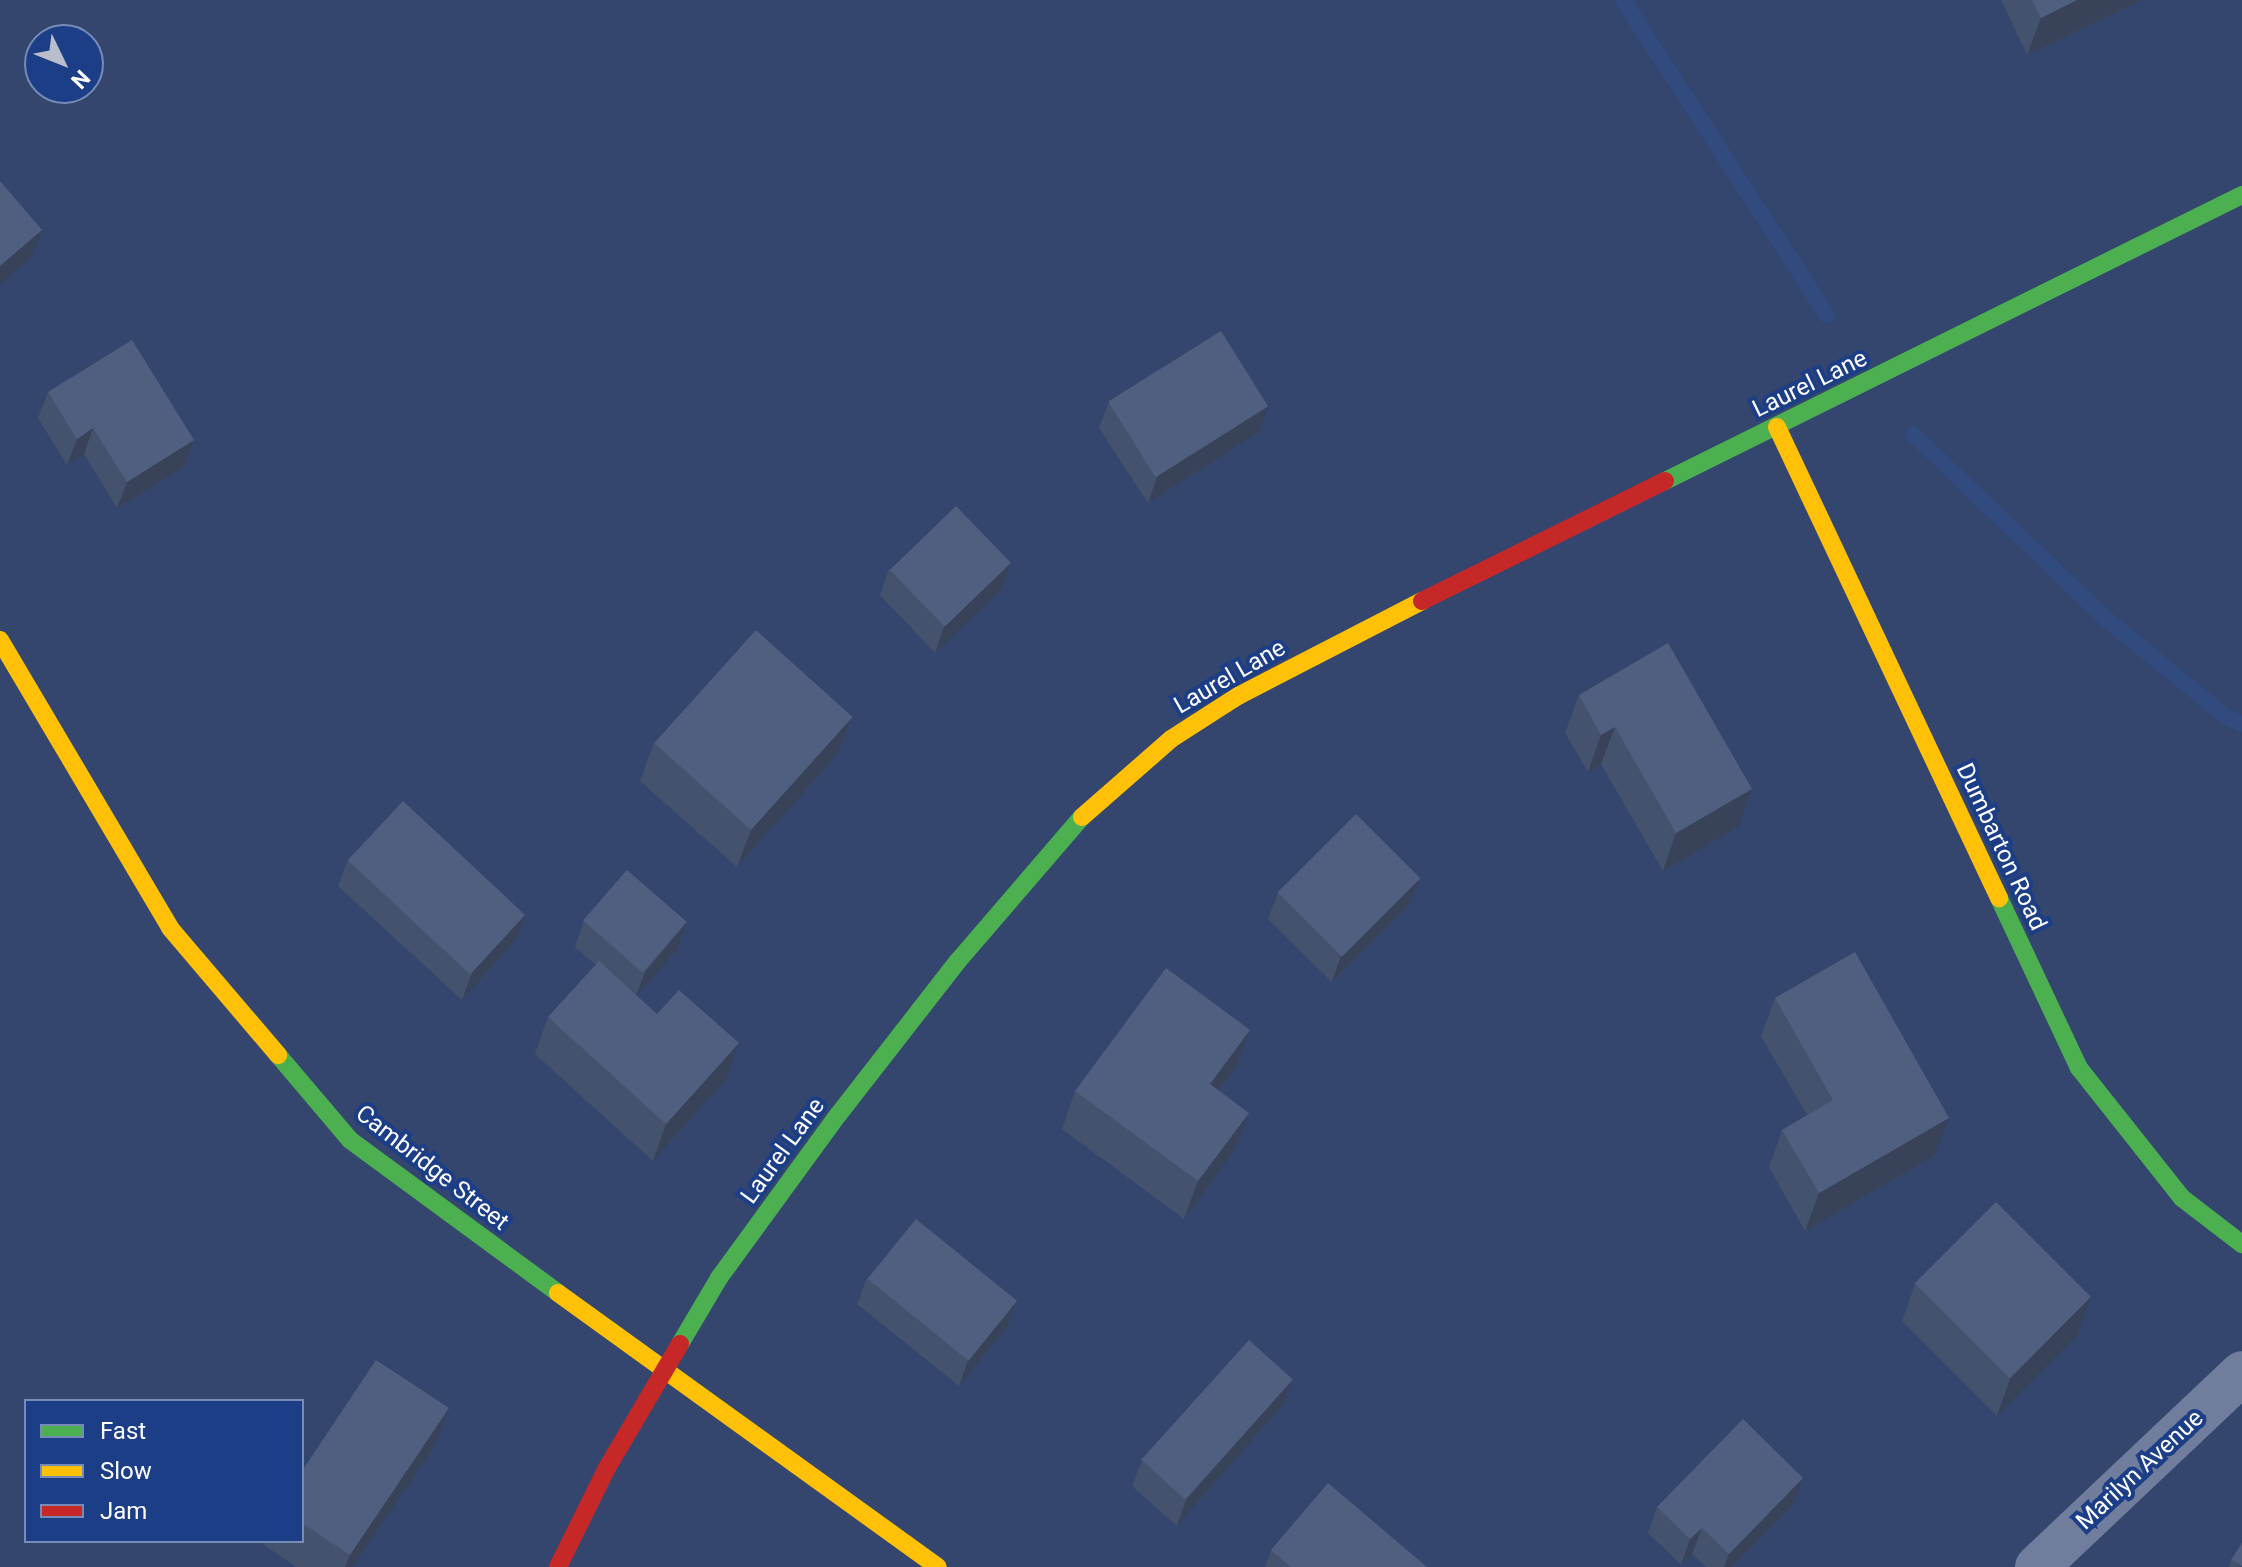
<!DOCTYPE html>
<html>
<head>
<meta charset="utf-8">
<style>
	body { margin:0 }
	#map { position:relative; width:2242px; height:1567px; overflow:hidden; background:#34466e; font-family:Roboto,sans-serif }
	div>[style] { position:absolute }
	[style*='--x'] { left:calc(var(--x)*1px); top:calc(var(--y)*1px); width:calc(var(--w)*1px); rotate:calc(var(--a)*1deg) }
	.stream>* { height:16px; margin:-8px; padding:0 8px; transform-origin:8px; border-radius:8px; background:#314b7f }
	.street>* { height:44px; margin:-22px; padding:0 22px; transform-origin:22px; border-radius:22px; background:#707d9c }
	.fast>* { height:18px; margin:-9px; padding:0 9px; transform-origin:9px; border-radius:9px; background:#4caf50 }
	.slow>* { height:18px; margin:-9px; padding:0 9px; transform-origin:9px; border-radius:9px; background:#ffc107 }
	.jam>* { height:18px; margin:-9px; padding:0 9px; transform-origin:9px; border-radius:9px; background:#c62828 }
	.wall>* { inset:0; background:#45526d }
	.shaded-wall>* { inset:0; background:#384259 }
	.building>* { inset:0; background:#505f7f; transform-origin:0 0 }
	span { translate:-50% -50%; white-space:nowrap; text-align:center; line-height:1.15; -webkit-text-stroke:8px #1b3e87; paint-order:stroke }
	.street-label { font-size:24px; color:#fff }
	.legend { position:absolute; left:24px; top:1399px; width:280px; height:144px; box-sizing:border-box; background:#1b3e87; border:2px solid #768bb7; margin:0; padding:10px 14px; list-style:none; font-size:24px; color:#fff }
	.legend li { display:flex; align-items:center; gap:16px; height:40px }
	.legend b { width:40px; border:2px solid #768bb7 }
	.north { position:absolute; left:24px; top:24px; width:80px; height:80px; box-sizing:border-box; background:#1b3e87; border:2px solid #768bb7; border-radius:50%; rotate:133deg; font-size:22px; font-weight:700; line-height:32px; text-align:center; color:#fff }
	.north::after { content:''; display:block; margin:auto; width:28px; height:36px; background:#b8becc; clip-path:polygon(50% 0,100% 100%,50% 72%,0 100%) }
</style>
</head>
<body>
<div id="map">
	<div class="stream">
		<i style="--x:1623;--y:0;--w:375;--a:57.1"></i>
		<i style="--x:1913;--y:434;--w:265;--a:43.8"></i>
		<i style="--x:2104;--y:617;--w:158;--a:39.3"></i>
		<i style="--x:2226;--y:717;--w:17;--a:24"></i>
	</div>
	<div class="street">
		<i style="--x:2037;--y:1567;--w:282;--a:-43.4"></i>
	</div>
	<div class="fast">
		<i style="--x:1665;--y:481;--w:644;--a:-26.37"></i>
		<i style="--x:1999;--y:898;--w:188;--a:64.8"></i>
		<i style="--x:2079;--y:1068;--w:166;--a:51.6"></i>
		<i style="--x:2182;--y:1198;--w:76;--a:37.5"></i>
		<i style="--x:278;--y:1055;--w:111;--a:49.7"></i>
		<i style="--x:350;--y:1140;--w:258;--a:36.3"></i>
		<i style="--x:680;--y:1344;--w:77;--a:-59.4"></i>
		<i style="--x:719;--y:1278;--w:202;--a:-53.9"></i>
		<i style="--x:838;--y:1115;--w:195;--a:-52.1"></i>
		<i style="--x:958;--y:961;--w:190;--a:-49.3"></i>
	</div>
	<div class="slow">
		<i style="--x:1777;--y:427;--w:521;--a:64.76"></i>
		<i style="--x:0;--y:640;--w:334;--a:59.4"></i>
		<i style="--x:170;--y:928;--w:167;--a:49.6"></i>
		<i style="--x:1082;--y:817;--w:118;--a:-41.2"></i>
		<i style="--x:1171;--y:739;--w:80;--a:-32.7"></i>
		<i style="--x:1238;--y:696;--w:207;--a:-27.3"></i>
		<i style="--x:558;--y:1293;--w:468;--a:35.8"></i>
	</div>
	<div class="jam">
		<i style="--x:1422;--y:601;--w:271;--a:-26.3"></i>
		<i style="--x:558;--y:1567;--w:110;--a:-63.7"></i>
		<i style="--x:607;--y:1468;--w:144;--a:-59.5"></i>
	</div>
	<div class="wall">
		<i style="clip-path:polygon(2001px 0,2142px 0,2027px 55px)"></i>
		<i style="clip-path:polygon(48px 392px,194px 440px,184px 467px,117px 508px,84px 454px,67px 465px,38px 418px)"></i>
		<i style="clip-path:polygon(1109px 402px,1259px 432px,1148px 503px,1099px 428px)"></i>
		<i style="clip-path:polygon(1011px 563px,1001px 590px,935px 653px,880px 595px,889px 569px)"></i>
		<i style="clip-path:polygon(1579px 695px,1738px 827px,1663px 871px,1601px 764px,1588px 772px,1565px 733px)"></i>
		<i style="clip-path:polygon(852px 717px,838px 754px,737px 867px,640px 781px,654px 743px)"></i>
		<i style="clip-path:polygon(348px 860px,516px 940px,462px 1000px,338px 886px)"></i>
		<i style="clip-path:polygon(1420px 878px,1410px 904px,1332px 982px,1268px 919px,1278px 893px)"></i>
		<i style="clip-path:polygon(584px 921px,687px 922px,678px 949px,637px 996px,725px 1081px,653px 1161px,535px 1054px,548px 1017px,596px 965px,575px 947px)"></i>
		<i style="clip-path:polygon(1775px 998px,1935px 1155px,1805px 1231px,1769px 1167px,1782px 1130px,1807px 1115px,1761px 1036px)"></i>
		<i style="clip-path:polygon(1250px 1030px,1236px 1068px,1219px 1091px,1235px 1150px,1184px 1219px,1062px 1129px,1075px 1091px)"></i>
		<i style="clip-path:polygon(867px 1278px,1017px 1301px,1007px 1327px,959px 1386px,857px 1304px)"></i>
		<i style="clip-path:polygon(1915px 1284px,2091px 1297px,2078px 1335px,1997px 1416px,1902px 1321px)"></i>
		<i style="clip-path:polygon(1293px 1379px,1283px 1405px,1177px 1526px,1132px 1486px,1142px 1460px)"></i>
		<i style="clip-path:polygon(435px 1446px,353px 1567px,297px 1567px,264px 1545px,266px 1541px,302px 1541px,302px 1471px)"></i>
		<i style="clip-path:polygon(1794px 1504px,1732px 1567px,1706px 1567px,1692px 1554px,1681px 1565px,1648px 1533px,1657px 1507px)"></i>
		<i style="clip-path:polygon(1271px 1550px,1427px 1567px,1265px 1567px)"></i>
		<i style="clip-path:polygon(2231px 1560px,2242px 1567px,2229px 1567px)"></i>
	</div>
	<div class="shaded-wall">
		<i style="clip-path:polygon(2077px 0,2142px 0,2027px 55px,2041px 18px)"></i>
		<i style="clip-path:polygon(42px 230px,32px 257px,0 284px,0 266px)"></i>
		<i style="clip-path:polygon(1268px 406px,1259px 432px,1148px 503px,1157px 477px)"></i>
		<i style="clip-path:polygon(93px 428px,84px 454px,67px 465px,77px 439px)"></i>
		<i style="clip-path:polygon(194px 440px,184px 467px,117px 508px,127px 482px)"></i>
		<i style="clip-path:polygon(1011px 563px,1001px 590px,935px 653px,944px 627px)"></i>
		<i style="clip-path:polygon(852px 717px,838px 754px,737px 867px,751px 830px)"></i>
		<i style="clip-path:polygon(1615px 727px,1601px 764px,1588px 772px,1601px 735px)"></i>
		<i style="clip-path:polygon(1752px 789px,1738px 827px,1663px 871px,1676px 833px)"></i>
		<i style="clip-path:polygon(1420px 878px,1410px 904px,1332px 982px,1341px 956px)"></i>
		<i style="clip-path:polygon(526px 914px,516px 940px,462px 1000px,472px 973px)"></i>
		<i style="clip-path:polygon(687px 922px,678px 949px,635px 998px,645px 972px)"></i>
		<i style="clip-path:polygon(1250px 1030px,1236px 1068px,1196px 1121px,1210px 1084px)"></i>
		<i style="clip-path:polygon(739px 1043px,725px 1081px,653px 1161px,666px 1124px)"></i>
		<i style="clip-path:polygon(1249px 1113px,1235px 1150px,1184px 1219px,1198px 1181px)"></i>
		<i style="clip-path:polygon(1949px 1118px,1935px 1155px,1805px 1231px,1819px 1193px)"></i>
		<i style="clip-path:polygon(2091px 1297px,2078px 1335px,1997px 1416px,2010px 1379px)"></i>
		<i style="clip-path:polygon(1017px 1301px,1007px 1327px,959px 1386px,968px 1360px)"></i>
		<i style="clip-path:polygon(1293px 1379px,1283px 1405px,1177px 1526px,1186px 1500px)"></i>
		<i style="clip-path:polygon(449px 1408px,435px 1446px,353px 1567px,345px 1567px,350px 1555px)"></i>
		<i style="clip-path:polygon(1803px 1478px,1794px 1504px,1732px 1567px,1724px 1567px,1729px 1554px)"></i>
		<i style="clip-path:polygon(1702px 1528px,1692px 1554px,1681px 1565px,1690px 1539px)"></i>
	</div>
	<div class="building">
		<i style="clip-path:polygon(2032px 0,2077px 0,2041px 18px)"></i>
		<i style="clip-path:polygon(0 181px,42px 230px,0 266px)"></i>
		<i style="left:1221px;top:331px;width:89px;height:133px;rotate:58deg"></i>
		<i style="clip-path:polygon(132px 340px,194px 440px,127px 482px,93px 428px,77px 439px,48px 392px)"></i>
		<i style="left:956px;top:506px;width:79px;height:92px;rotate:46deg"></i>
		<i style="left:756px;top:630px;width:130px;height:152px;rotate:42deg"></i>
		<i style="clip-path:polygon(1668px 643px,1752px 789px,1676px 833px,1615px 727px,1601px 735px,1579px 695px)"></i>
		<i style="left:403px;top:801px;width:167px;height:81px;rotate:43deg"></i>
		<i style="left:1356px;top:814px;width:91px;height:111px;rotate:45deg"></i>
		<i style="left:627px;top:870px;width:79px;height:67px;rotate:41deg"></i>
		<i style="clip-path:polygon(1855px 952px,1949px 1118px,1819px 1193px,1782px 1130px,1833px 1100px,1775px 998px)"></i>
		<i style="clip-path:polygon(599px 961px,657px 1014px,679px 990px,739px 1043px,666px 1124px,548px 1017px)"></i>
		<i style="clip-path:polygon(1166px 968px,1250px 1030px,1210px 1084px,1249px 1113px,1198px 1181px,1075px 1091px)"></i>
		<i style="left:1996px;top:1202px;width:134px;height:115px;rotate:45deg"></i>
		<i style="left:916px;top:1219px;width:130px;height:77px;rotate:39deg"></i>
		<i style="left:1249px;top:1340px;width:59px;height:161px;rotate:42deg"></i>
		<i style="clip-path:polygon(376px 1360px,449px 1408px,350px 1555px,302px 1523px,302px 1471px)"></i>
		<i style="clip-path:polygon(1743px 1419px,1803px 1478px,1729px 1554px,1702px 1528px,1690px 1539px,1657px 1507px)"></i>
		<i style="clip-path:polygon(1328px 1483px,1427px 1567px,1291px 1567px,1271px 1550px)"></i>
		<i style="clip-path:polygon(2242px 1543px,2242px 1566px,2231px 1560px)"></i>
	</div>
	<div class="street-label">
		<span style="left:1810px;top:384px;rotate:-26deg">Laurel Lane</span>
		<span style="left:1230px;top:677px;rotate:-30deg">Laurel Lane</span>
		<span style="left:2001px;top:847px;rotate:65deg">Dumbarton Road</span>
		<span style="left:783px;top:1151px;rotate:-54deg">Laurel Lane</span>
		<span style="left:432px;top:1168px;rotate:38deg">Cambridge Street</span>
		<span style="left:2140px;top:1470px;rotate:-43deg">Marilyn Avenue</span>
	</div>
	<ul class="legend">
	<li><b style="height:10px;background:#4caf50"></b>Fast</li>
	<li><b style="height:10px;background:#ffc107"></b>Slow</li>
	<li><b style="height:10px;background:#c62828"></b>Jam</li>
	</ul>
	<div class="north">N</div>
</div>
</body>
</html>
